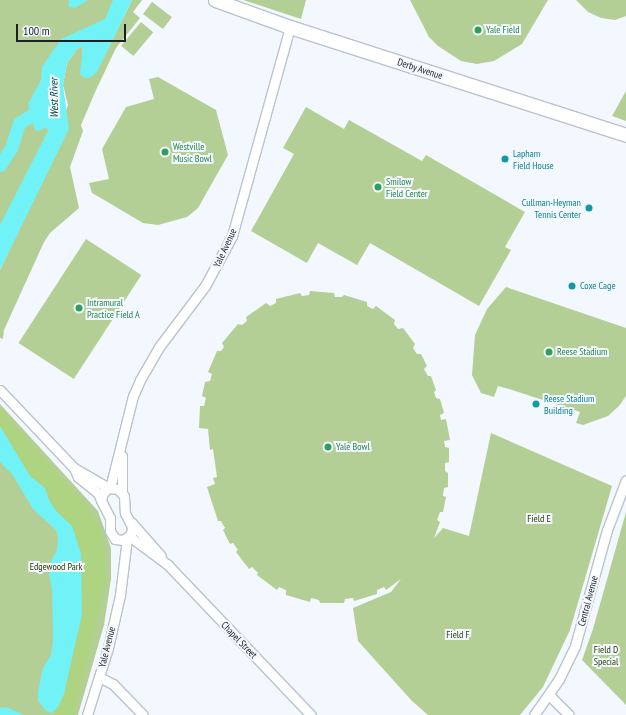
<!DOCTYPE html>
<html>
<head>
<meta charset="utf-8">
<style>
	body { margin:0 }
	#map { position:relative; width:626px; height:715px; overflow:hidden; background:#f3f8fe; font-family:"PT Sans Narrow",sans-serif }
	div>[style] { position:absolute }
	[style*='--x'] { left:calc(var(--x)*1px); top:calc(var(--y)*1px); width:calc(var(--w)*1px); rotate:calc(var(--a)*1deg) }
	.green>* { inset:0; background:#b3cf95; transform-origin:0 0 }
	.forest>* { inset:0; background:#aed482 }
	.water>* { inset:0; background:#70f2f7 }
	.river>* { height:13px; margin:-6.5px; padding:0 6.5px; transform-origin:6.5px; border-radius:6.5px; background:#70f2f7 }
	.roads { filter:drop-shadow(1px 0 #bac3cc) drop-shadow(-1px 0 #bac3cc) drop-shadow(0 1px #bac3cc) drop-shadow(0 -1px #bac3cc) }
	.minor>* { height:9px; margin:-4.5px; padding:0 4.5px; transform-origin:4.5px; border-radius:4.5px; background:#fff }
	.highway>* { height:13px; margin:-6.5px; padding:0 6.5px; transform-origin:6.5px; border-radius:6.5px; background:#fff }
	.dots>* { width:11px; height:11px; translate:-50% -50%; box-sizing:border-box; border:2px solid #f3f8fe; border-radius:50% }
	span { translate:-50% -50%; white-space:nowrap; text-align:center; line-height:1.15; -webkit-text-stroke:4px #f3f8fe; paint-order:stroke }
	.leisure-label { font-size:10px; color:#27864d }
	.left { translate:0 -50%; text-align:left }
	.street-label { font-size:10px; color:#1d2024 }
	.culture-label { font-size:10px; color:#0d838f }
	.right { translate:-100% -50%; text-align:right }
	.park-label { font-size:10px; color:#293f02 }
	.water-label { font-size:11px; color:#024345; font-style:italic }
	.scale { position:absolute; left:16px; top:24px; width:110px; height:18px; box-sizing:border-box; border:2px solid #1d2024; border-top:0; padding-left:5px; font-size:12px; line-height:14px; white-space:nowrap; color:#1d2024; -webkit-text-stroke:3px #f3f8fe; paint-order:stroke }
</style>
</head>
<body>
<div id="map">
	<div class="green">
		<i style="clip-path:polygon(0 0,121px 0,115px 17px,72px 45px,54px 67px,55px 130px,0 241px)"></i>
		<i style="clip-path:polygon(132px 0,142px 0,133px 12px,140px 18px,116px 48px,96px 90px,81px 125px,83px 131px,70px 167px,79px 208px,50px 233px,44px 242px,4px 330px,3px 339px,0 338px,0 270px,39px 187px,68px 105px,63px 85px,67px 63px,77px 49px,83px 46px,82px 63px,97px 71px)"></i>
		<i style="clip-path:polygon(243px 0,306px 0,301px 19px)"></i>
		<i style="clip-path:polygon(410px 0,548px 0,522px 44px,494px 61px,477px 64px,461px 61px,438px 46px,429px 37px)"></i>
		<i style="clip-path:polygon(576px 0,626px 0,626px 16px,615px 20px,601px 18px,588px 12px)"></i>
		<i style="left:152px;top:2px;width:25px;height:15px;rotate:37deg"></i>
		<i style="left:141px;top:22px;width:16px;height:31px;rotate:40deg"></i>
		<i style="clip-path:polygon(158px 77px,216px 110px,228px 155px,198px 208px,187px 217px,158px 225px,143px 223px,99px 197px,92px 193px,89px 183px,109px 179px,102px 149px,126px 107px,154px 99px,149px 79px)"></i>
		<i style="clip-path:polygon(626px 91px,626px 121px,612px 116px)"></i>
		<i style="clip-path:polygon(306px 107px,344px 129px,349px 120px,422px 161px,426px 155px,525px 212px,505px 247px,511px 250px,479px 306px,370px 243px,357px 265px,318px 243px,307px 263px,251px 231px,294px 154px,283px 148px)"></i>
		<i style="left:86px;top:239px;width:66px;height:124px;rotate:33deg"></i>
		<i style="clip-path:polygon(506px 287px,626px 328px,626px 396px,619px 406px,608px 416px,583px 425px,576px 423px,580px 412px,509px 389px,498px 386px,494px 397px,481px 393px,472px 375px,475px 335px,487px 309px)"></i>
		<i style="clip-path:polygon(310px 291px,334px 293px,335px 297px,342px 297px,344px 295px,367px 302px,367px 306px,373px 309px,376px 306px,395px 320px,394px 324px,398px 329px,403px 328px,415px 344px,413px 348px,417px 354px,421px 354px,427px 366px,424px 369px,428px 376px,431px 376px,436px 390px,434px 392px,436px 398px,440px 399px,444px 413px,440px 415px,441px 420px,446px 419px,450px 440px,444px 441px,445px 447px,449px 448px,449px 462px,445px 463px,445px 471px,448px 473px,448px 487px,444px 488px,443px 496px,446px 497px,443px 512px,440px 512px,437px 520px,440px 522px,434px 538px,443px 528px,469px 536px,491px 433px,612px 486px,570px 630px,543px 687px,520px 715px,428px 715px,412px 701px,358px 641px,353px 608px,391px 592px,401px 579px,386px 590px,384px 587px,377px 590px,377px 594px,354px 601px,353px 598px,345px 599px,344px 603px,320px 603px,319px 600px,311px 598px,310px 602px,286px 595px,286px 590px,279px 587px,277px 590px,257px 575px,258px 573px,252px 567px,249px 569px,236px 552px,238px 550px,233px 543px,230px 544px,223px 530px,225px 528px,221px 521px,218px 521px,207px 487px,215px 484px,213px 478px,217px 477px,213px 449px,210px 450px,208px 429px,199px 428px,200px 406px,204px 406px,206px 398px,202px 396px,205px 382px,210px 381px,212px 374px,208px 372px,217px 351px,221px 351px,224px 347px,222px 343px,238px 324px,242px 325px,247px 321px,246px 317px,266px 303px,270px 306px,276px 303px,276px 299px,300px 293px,302px 296px,309px 295px)"></i>
		<i style="clip-path:polygon(0 404px,98px 511px,111px 548px,111px 579px,104px 625px,78px 715px,0 715px)"></i>
		<i style="clip-path:polygon(626px 512px,626px 705px,582px 660px,593px 629px)"></i>
	</div>
	<div class="forest">
		<i style="clip-path:polygon(0 408px,88px 507px,102px 533px,106px 581px,74px 715px,55px 715px,55px 711px,64px 694px,82px 614px,81px 554px,72px 526px,56px 511px,49px 501px,45px 488px,30px 476px,0 426px)"></i>
	</div>
	<div class="water">
		<i style="clip-path:polygon(69px 0,88px 0,75px 8px,69px 7px)"></i>
		<i style="clip-path:polygon(113px 0,132px 0,97px 72px,91px 77px,85px 78px,80px 74px,83px 46px,77px 49px,67px 63px,63px 85px,69px 129px,0 270px,0 225px,48px 131px,46px 127px,39px 131px,35px 130px,28px 104px,41px 80px,42px 67px,61px 39px,105px 19px)"></i>
		<i style="clip-path:polygon(0 426px,30px 476px,45px 488px,49px 500px,56px 511px,72px 526px,81px 554px,82px 614px,64px 694px,58px 707px,52px 713px,46px 711px,38px 701px,38px 692px,43px 668px,51px 655px,53px 640px,52px 589px,48px 567px,57px 550px,58px 538px,56px 530px,33px 509px,12px 474px,0 462px)"></i>
		<i style="clip-path:polygon(6px 707px,20px 713px,22px 715px,0 715px,0 708px)"></i>
	</div>
	<div class="river">
		<i style="--x:0;--y:165;--w:20;--a:-57"></i>
		<i style="--x:11;--y:148;--w:26;--a:-72"></i>
		<i style="--x:19;--y:123;--w:32;--a:-32"></i>
	</div>
	<div class="roads">
		<div class="minor">
			<i style="--x:0;--y:390;--w:108;--a:46.5"></i>
			<i style="--x:74;--y:468;--w:39;--a:30"></i>
			<i style="--x:122;--y:456;--w:36;--a:90"></i>
			<i style="--x:74;--y:468;--w:10;--a:66"></i>
			<i style="--x:78;--y:477;--w:26;--a:39"></i>
			<i style="--x:98;--y:493;--w:8;--a:67"></i>
			<i style="--x:108;--y:488;--w:10;--a:6"></i>
			<i style="--x:118;--y:489;--w:9;--a:49"></i>
			<i style="--x:124;--y:496;--w:17;--a:87"></i>
			<i style="--x:125;--y:513;--w:16;--a:63"></i>
			<i style="--x:132;--y:527;--w:7;--a:98"></i>
			<i style="--x:131;--y:534;--w:10;--a:143"></i>
			<i style="--x:123;--y:540;--w:8;--a:-173"></i>
			<i style="--x:115;--y:539;--w:9;--a:-122"></i>
			<i style="--x:110;--y:531;--w:13;--a:-90"></i>
			<i style="--x:110;--y:518;--w:20;--a:-117"></i>
			<i style="--x:101;--y:500;--w:7;--a:-74"></i>
			<i style="--x:103;--y:493;--w:7;--a:-45"></i>
			<i style="--x:110;--y:488;--w:95;--a:-76"></i>
			<i style="--x:133;--y:396;--w:17;--a:-66"></i>
			<i style="--x:140;--y:380;--w:38;--a:-60"></i>
			<i style="--x:159;--y:347;--w:76;--a:-53"></i>
			<i style="--x:205;--y:286;--w:57;--a:-61.6"></i>
			<i style="--x:232;--y:236;--w:217;--a:-74.5"></i>
			<i style="--x:131;--y:522;--w:45;--a:48.6"></i>
			<i style="--x:129;--y:536;--w:49;--a:36.6"></i>
			<i style="--x:168;--y:565;--w:207;--a:46.4"></i>
			<i style="--x:99;--y:677;--w:16;--a:27"></i>
			<i style="--x:113;--y:684;--w:43;--a:45.9"></i>
			<i style="--x:549;--y:695;--w:28;--a:45"></i>
			<i style="--x:87;--y:715;--w:70;--a:-72.6"></i>
			<i style="--x:108;--y:648;--w:54;--a:-77.2"></i>
			<i style="--x:120;--y:595;--w:57;--a:-83"></i>
			<i style="--x:534;--y:715;--w:44;--a:-55.2"></i>
			<i style="--x:559;--y:679;--w:37;--a:-64"></i>
			<i style="--x:575;--y:646;--w:120;--a:-74.6"></i>
			<i style="--x:607;--y:530;--w:53;--a:-69.2"></i>
		</div>
		<div class="highway">
			<i style="--x:215;--y:0;--w:80;--a:19.8"></i>
			<i style="--x:290;--y:27;--w:353;--a:17.8"></i>
		</div>
	</div>
	<div class="dots">
		<i style="left:478px;top:30px;background:#2e9e5b"></i>
		<i style="left:165px;top:152px;background:#2e9e5b"></i>
		<i style="left:505px;top:159px;background:#0f9aa8"></i>
		<i style="left:378px;top:187px;background:#2e9e5b"></i>
		<i style="left:589px;top:208px;background:#0f9aa8"></i>
		<i style="left:572px;top:286px;background:#0f9aa8"></i>
		<i style="left:79px;top:308px;background:#2e9e5b"></i>
		<i style="left:549px;top:352px;background:#2e9e5b"></i>
		<i style="left:536px;top:404px;background:#0f9aa8"></i>
		<i style="left:328px;top:447px;background:#2e9e5b"></i>
	</div>
	<div class="leisure-label">
		<span class="left" style="left:486px;top:30px">Yale Field</span>
		<span class="left" style="left:173px;top:152px">Westville<br>Music Bowl</span>
		<span class="left" style="left:386px;top:187px">Smilow<br>Field Center</span>
		<span class="left" style="left:87px;top:308px">Intramural<br>Practice Field A</span>
		<span class="left" style="left:557px;top:352px">Reese Stadium</span>
		<span class="left" style="left:336px;top:447px">Yale Bowl</span>
	</div>
	<div class="street-label">
		<span style="left:420px;top:69px;rotate:18deg">Derby Avenue</span>
		<span style="left:225px;top:248px;rotate:-65deg">Yale Avenue</span>
		<span style="left:588px;top:601px;rotate:-75deg">Central Avenue</span>
		<span style="left:239px;top:640px;rotate:46deg">Chapel Street</span>
		<span style="left:107px;top:647px;rotate:-76deg">Yale Avenue</span>
	</div>
	<div class="culture-label">
		<span class="left" style="left:513px;top:159px">Lapham<br>Field House</span>
		<span class="right" style="left:581px;top:208px">Cullman-Heyman<br>Tennis Center</span>
		<span class="left" style="left:580px;top:286px">Coxe Cage</span>
		<span class="left" style="left:544px;top:404px">Reese Stadium<br>Building</span>
	</div>
	<div class="park-label">
		<span style="left:539px;top:519px">Field E</span>
		<span style="left:56px;top:567px">Edgewood Park</span>
		<span style="left:458px;top:635px">Field F</span>
		<span style="left:606px;top:655px">Field D<br>Special</span>
	</div>
	<div class="water-label">
		<span style="left:54px;top:98px;rotate:-91deg">West River</span>
	</div>
	<div class="scale">100 m</div>
</div>
</body>
</html>
